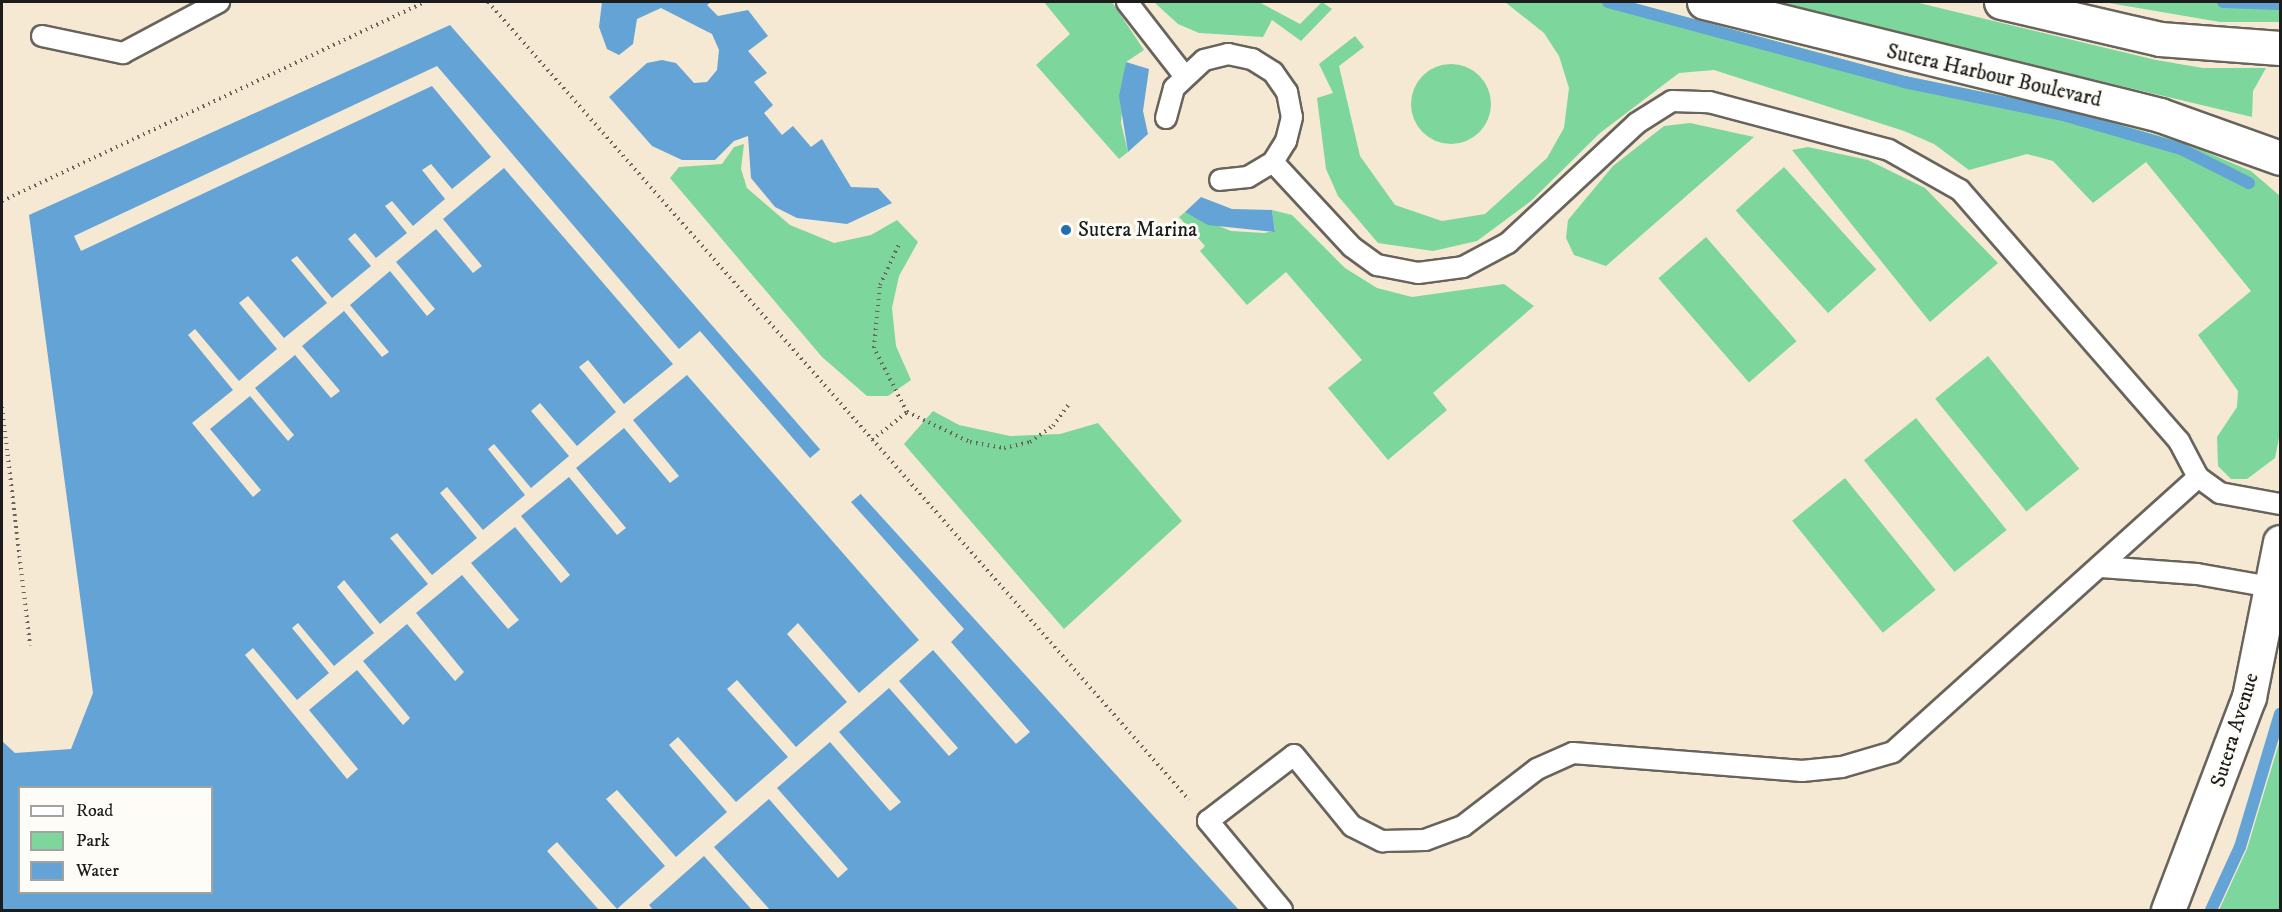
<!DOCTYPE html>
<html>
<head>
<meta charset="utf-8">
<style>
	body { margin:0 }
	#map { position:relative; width:2282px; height:912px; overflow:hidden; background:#f6e9d3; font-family:"IM FELL DW Pica",serif }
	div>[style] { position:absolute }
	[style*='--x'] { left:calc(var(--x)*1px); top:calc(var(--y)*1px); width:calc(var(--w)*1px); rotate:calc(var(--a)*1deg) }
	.green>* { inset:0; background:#7dd69c; transform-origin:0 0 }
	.round { border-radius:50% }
	.water>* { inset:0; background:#64a3d6 }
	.pier>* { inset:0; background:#f6e9d3 }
	.stream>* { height:12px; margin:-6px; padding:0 6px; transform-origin:6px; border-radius:6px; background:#64a3d6 }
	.path>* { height:4px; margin-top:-2px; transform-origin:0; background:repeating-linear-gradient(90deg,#68645c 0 1.5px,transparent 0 6px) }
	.roads { filter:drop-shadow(2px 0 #68645c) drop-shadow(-2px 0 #68645c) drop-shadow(0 2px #68645c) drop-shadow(0 -2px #68645c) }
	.service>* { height:20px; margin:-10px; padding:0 10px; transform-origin:10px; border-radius:10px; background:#fff }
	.minor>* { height:33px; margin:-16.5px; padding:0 16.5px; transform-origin:16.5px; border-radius:16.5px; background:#fff }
	.dots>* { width:16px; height:16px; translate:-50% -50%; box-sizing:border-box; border:3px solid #fdfcf7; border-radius:50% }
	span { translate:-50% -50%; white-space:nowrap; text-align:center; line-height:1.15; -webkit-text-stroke:6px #fdfcf7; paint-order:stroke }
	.street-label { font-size:21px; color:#1c1c1c }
	.poi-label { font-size:21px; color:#1c1c1c }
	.left { translate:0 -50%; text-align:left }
	.frame { position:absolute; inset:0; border:3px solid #1c1c1c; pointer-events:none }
	.legend { position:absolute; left:18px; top:786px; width:195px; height:108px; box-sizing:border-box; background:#fdfcf7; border:2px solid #a3a29f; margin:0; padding:8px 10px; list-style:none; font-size:18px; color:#1c1c1c }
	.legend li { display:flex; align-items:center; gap:12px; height:30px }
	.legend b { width:30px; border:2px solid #a3a29f }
</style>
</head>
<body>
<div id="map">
	<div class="green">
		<i style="clip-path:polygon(1044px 2px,1112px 2px,1144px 50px,1126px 62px,1121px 123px,1128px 152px,1119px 159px,1036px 65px,1070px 34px)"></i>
		<i style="clip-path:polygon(1154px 2px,1259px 2px,1300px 24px,1322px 2px,1332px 9px,1301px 41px,1272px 20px,1263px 37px,1199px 33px,1178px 24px)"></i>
		<i style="clip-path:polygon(1505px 2px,1630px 2px,1905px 76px,2063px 108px,2184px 143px,2251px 171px,2280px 196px,2280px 433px,2275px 458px,2247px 479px,2231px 479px,2218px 466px,2217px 437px,2237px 407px,2238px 391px,2198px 335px,2251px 291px,2146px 162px,2093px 203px,2053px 161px,2027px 154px,1969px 170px,1934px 144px,1904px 131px,1714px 70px,1679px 73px,1600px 133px,1531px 201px,1477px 241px,1433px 251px,1378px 243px,1338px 196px,1326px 169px,1317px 98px,1333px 93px,1319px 64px,1355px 36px,1364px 47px,1339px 66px,1360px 156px,1395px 205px,1442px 221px,1485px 214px,1547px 158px,1564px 128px,1569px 88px,1559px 56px,1544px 33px)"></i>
		<i style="clip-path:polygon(1768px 2px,1915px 2px,2156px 60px,2203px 68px,2266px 68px,2253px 91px,2252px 117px)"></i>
		<i style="clip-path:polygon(2103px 2px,2280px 2px,2280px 22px,2220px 22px)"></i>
		<i class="round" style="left:1411px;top:64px;width:80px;height:80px"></i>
		<i style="clip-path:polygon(1690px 123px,1754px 137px,1606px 266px,1574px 255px,1566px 238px,1568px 220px,1613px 166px,1664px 126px)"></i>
		<i style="clip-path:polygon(744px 144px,741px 169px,747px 188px,790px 225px,834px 243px,871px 235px,897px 220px,918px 242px,899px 276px,892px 308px,896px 346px,911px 380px,888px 396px,867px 396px,822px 357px,670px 178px,679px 167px,722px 164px,734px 147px)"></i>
		<i style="clip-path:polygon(1808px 147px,1868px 160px,1925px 188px,1998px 263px,1930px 322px,1792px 150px)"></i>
		<i style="left:1784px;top:167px;width:138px;height:65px;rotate:48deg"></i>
		<i style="clip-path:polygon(1272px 210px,1292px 215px,1345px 268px,1377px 288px,1412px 297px,1504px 284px,1534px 306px,1433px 393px,1447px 410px,1388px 460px,1328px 388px,1362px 360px,1286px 272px,1247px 305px,1200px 251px,1205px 246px,1179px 217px,1185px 212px,1231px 231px,1264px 233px,1275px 231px)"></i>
		<i style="left:1706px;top:237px;width:138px;height:63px;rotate:49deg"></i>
		<i style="left:1988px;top:356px;width:145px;height:68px;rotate:51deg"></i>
		<i style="clip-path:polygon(933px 411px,959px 425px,1010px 436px,1060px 434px,1098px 423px,1182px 521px,1064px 629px,904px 444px)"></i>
		<i style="left:1916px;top:418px;width:144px;height:67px;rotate:51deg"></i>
		<i style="left:1845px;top:478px;width:144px;height:68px;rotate:51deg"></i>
		<i style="clip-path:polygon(2280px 740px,2280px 910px,2219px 910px,2247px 849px)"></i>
	</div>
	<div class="water">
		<i style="clip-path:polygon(602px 2px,711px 2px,707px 5px,718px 16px,748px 10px,768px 36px,748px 51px,767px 73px,754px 82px,773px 105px,764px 113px,782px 135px,793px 126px,811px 147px,822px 139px,851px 187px,878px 188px,892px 203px,847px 224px,797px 218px,775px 207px,751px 178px,748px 136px,734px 141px,715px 160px,682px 160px,652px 146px,609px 97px,647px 63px,662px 60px,676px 63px,694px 83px,707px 82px,717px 70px,719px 50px,712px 34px,661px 8px,637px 19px,633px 44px,619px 55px,607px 49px,599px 27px)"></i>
		<i style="clip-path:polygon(evenodd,450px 25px,818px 447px,1239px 910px,2px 910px,2px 741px,15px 753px,71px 749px,93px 693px,29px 215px,450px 25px,20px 788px,212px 788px,212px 892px,20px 892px,20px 788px)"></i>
		<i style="clip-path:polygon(1126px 62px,1149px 69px,1143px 111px,1148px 134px,1128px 152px,1119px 96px)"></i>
		<i style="clip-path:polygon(1201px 197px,1232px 209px,1272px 210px,1275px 232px,1208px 225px,1185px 212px)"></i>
	</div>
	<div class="pier">
		<i style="clip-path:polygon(437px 66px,679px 349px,700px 331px,810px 458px,822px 448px,863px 492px,851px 502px,964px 629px,951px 642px,1030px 732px,1016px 744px,933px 650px,899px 681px,958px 748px,949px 756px,889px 688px,839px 732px,901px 802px,890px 811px,830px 742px,777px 788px,848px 869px,838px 878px,769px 799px,714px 847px,770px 910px,752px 910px,704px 856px,649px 905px,653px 910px,599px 910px,547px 851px,557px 842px,617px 909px,665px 866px,606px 799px,617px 790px,676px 857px,727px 812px,669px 745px,678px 737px,736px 802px,788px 757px,727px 689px,737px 680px,796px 747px,847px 702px,787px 634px,798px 623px,859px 693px,919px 640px,687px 375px,633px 420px,679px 476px,670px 483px,624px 428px,576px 468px,626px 528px,617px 535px,569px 477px,521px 516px,570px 575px,561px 583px,515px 527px,471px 563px,519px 620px,508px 629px,462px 575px,416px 613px,464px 672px,455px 681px,407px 624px,363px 661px,410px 718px,403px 725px,357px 670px,309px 710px,358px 769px,347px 779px,245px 655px,253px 648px,297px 700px,329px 673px,292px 628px,298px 623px,334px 666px,374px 633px,337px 587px,344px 580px,380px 624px,428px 584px,390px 538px,397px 533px,432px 575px,477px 538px,440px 493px,447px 487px,483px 530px,525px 495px,488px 449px,494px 444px,531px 488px,569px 456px,531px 411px,540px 403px,577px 446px,616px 412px,579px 367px,588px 360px,624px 404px,673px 364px,504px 168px,443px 219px,482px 266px,473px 273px,436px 229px,396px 262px,435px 309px,427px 316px,390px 271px,350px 305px,389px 352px,382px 357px,344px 311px,302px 346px,340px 391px,331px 398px,295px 355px,255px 388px,294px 435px,288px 441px,250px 396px,210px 429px,261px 490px,253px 497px,192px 423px,233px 390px,188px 335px,195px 329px,239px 381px,277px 349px,239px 303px,248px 296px,284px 338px,327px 303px,291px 260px,297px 256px,332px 298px,371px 266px,348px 239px,355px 233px,376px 258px,407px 233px,385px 206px,392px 201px,413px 226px,445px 199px,422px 170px,431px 164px,452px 189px,491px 157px,432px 86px,81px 251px,74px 236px)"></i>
	</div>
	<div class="stream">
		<i style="--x:1608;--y:2;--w:307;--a:15.1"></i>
		<i style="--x:1904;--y:82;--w:162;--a:11.7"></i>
		<i style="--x:2063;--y:115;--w:123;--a:16.1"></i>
		<i style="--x:2181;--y:149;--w:76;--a:26.6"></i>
		<i style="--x:2223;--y:2;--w:57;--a:2"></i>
		<i style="--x:2211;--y:910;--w:69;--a:-65.3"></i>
		<i style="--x:2240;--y:847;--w:139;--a:-73.3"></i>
	</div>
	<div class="path">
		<i style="--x:488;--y:2;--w:1062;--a:48.7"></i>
		<i style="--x:2;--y:201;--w:467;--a:-25.2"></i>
		<i style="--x:2;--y:407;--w:240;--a:83.3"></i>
		<i style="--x:907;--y:412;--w:70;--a:25.5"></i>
		<i style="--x:970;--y:442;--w:35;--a:10"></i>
		<i style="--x:1004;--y:448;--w:27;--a:-13"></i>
		<i style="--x:1030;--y:442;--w:28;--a:-35"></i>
		<i style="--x:1053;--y:426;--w:27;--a:-54"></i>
		<i style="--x:872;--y:440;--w:45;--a:-38.7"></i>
		<i style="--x:907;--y:412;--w:72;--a:-117.3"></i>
		<i style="--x:874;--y:348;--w:63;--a:-84.6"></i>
		<i style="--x:880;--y:285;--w:47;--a:-65.1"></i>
	</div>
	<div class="roads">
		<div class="service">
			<i style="--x:1127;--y:2;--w:91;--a:52.1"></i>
			<i style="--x:42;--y:36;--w:83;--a:11.9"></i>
			<i style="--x:123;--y:53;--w:109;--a:-28"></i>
			<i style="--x:1166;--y:118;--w:31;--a:-75"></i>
			<i style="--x:1174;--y:88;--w:41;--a:-43"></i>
			<i style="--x:1204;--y:60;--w:25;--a:-14"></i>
			<i style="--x:1228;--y:54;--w:25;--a:12"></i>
			<i style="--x:1252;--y:59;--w:25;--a:32"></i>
			<i style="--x:1273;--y:72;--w:24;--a:55"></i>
			<i style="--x:1287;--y:92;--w:25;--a:79"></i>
			<i style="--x:1292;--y:117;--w:25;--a:104"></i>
			<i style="--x:1286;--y:141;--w:25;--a:122"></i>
			<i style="--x:1273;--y:162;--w:29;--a:149"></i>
			<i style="--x:1248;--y:177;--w:28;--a:174"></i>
			<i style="--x:1273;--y:162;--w:116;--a:47.1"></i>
			<i style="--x:1352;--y:247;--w:31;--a:36"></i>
			<i style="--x:1377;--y:265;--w:42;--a:11"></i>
			<i style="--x:1418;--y:273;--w:45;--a:-7.6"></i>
			<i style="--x:1463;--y:267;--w:51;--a:-28.1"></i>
			<i style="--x:1508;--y:243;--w:176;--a:-42.9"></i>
			<i style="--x:1637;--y:123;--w:41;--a:-32.2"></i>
			<i style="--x:1672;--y:101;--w:37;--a:2"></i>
			<i style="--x:1709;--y:102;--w:186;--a:14.9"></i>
			<i style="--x:1889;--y:150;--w:81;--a:29.4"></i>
			<i style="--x:1960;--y:190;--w:333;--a:48.9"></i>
			<i style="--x:2179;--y:441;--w:41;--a:62.2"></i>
			<i style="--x:2198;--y:477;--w:27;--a:36"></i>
			<i style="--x:2220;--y:493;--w:61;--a:10.4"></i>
			<i style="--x:2101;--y:567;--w:96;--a:4.2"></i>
			<i style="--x:2197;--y:574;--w:75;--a:10"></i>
			<i style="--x:1282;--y:910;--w:116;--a:-129.7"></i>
			<i style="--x:1208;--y:821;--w:108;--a:-37.5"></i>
			<i style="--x:1294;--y:755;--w:92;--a:50.8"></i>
			<i style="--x:1352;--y:826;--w:34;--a:27"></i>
			<i style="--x:1382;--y:841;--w:43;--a:-1.3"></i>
			<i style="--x:1425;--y:840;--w:40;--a:-20.2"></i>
			<i style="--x:1463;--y:826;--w:93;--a:-37.6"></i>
			<i style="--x:1537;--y:769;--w:39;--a:-24"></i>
			<i style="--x:1573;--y:753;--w:230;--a:4.5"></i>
			<i style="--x:1802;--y:771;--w:40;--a:-5.7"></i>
			<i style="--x:1842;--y:767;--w:53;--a:-16.4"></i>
			<i style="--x:1893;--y:752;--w:411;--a:-42"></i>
		</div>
		<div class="minor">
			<i style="--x:1704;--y:2;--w:470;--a:13.9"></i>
			<i style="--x:2160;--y:115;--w:127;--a:19.7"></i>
			<i style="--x:2001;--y:2;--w:163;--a:13.1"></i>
			<i style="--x:2160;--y:39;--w:120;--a:4.3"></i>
			<i style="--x:2168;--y:910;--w:228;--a:-69.2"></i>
			<i style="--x:2249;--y:697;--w:158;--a:-78.7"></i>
		</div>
	</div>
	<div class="dots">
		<i style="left:1066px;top:230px;background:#1f6fb2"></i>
	</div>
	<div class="street-label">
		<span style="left:1994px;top:76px;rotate:13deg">Sutera Harbour Boulevard</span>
		<span style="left:2235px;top:730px;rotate:-73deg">Sutera Avenue</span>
	</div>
	<div class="poi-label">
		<span class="left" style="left:1078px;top:230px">Sutera Marina</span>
	</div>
	<div class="frame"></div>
	<ul class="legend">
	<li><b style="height:8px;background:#fff"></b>Road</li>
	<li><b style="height:16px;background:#7dd69c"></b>Park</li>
	<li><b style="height:16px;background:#64a3d6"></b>Water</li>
	</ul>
</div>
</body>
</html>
